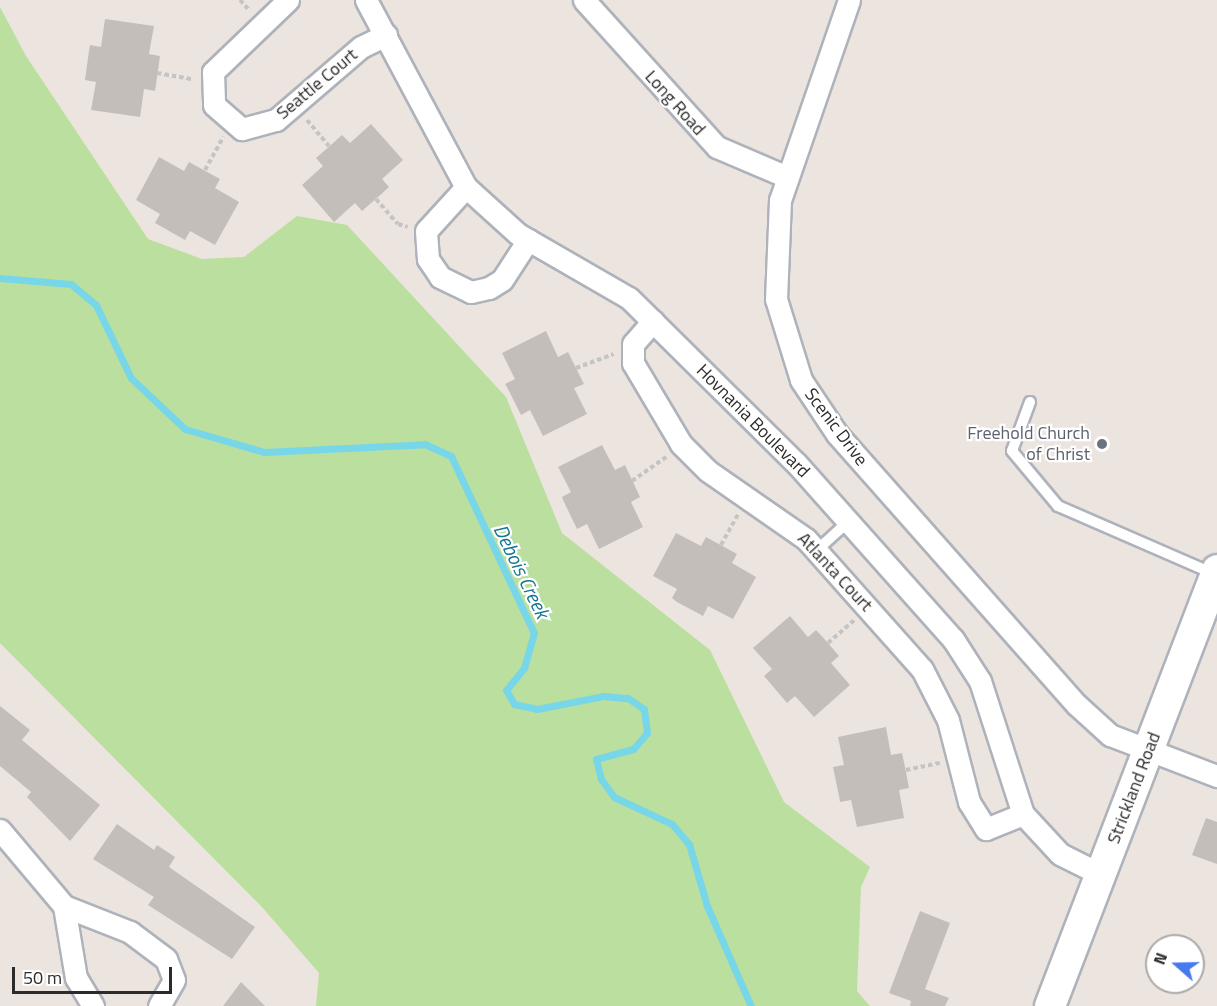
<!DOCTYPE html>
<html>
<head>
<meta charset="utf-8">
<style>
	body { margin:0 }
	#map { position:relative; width:1217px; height:1006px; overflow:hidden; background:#ece4de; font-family:"Titillium Web",sans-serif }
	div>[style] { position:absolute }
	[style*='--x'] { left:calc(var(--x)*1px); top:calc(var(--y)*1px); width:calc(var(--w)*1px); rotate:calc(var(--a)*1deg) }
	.green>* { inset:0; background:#bbdf9e }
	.stream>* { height:7px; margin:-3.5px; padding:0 3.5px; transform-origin:3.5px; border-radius:3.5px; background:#77d6e8 }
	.building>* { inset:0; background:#c4beba }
	.path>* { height:4px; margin-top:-2px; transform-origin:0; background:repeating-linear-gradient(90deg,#c4c4c4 0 4.5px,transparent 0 7.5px) }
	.roads { filter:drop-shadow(2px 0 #aeb2bb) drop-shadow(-2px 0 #aeb2bb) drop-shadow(0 2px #aeb2bb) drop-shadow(0 -2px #aeb2bb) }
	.lane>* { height:10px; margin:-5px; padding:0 5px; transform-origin:5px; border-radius:5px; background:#fff }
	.street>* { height:21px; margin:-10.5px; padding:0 10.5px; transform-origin:10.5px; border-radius:10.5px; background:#fff }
	.secondary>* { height:30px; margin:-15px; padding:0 15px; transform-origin:15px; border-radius:15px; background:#fff }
	.dots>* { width:16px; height:16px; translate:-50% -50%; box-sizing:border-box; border:3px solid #fff; border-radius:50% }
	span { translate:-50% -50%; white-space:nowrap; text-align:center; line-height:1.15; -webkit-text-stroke:4.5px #fff; paint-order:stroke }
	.street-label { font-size:18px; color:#2b2b2b }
	.worship-label { font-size:18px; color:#5b616d }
	.right { translate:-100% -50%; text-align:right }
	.water-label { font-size:20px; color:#157694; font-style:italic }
	.north { position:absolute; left:1145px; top:934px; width:60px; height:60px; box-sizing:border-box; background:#fff; border:2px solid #aaa; border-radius:50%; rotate:290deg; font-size:16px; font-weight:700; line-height:24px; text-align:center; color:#2b2b2b }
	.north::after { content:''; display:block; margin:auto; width:21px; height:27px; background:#4779ef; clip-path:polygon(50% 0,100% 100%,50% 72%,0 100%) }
	.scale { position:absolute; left:12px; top:967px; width:160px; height:27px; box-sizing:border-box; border:3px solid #2b2b2b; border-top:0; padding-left:8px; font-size:18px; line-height:21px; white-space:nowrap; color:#2b2b2b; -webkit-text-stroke:4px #fff; paint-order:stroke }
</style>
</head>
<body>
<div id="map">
	<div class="green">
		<i style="clip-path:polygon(0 7px,26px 56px,148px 239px,202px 259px,244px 257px,297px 216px,347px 225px,506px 397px,562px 533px,710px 650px,784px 802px,870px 867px,861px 887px,857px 991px,870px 1006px,316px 1006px,319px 973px,262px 907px,0 643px)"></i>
	</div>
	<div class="stream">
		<i style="--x:0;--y:278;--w:71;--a:4.8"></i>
		<i style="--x:71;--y:284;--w:33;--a:40"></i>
		<i style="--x:96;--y:305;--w:81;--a:64.4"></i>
		<i style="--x:131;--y:378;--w:74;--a:43.4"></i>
		<i style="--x:185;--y:429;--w:82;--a:16.2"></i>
		<i style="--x:264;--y:452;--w:161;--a:-2.8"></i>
		<i style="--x:425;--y:444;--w:29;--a:25"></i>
		<i style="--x:451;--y:456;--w:195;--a:64.9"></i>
		<i style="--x:534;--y:633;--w:36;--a:106"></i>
		<i style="--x:524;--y:668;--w:28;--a:129"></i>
		<i style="--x:506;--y:690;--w:16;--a:60"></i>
		<i style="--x:514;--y:704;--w:24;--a:12"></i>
		<i style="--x:537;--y:709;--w:67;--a:-11.1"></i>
		<i style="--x:603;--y:696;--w:25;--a:5"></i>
		<i style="--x:628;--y:698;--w:19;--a:35"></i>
		<i style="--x:644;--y:709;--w:24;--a:83"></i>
		<i style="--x:647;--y:733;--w:21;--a:131"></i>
		<i style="--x:633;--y:749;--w:38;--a:165"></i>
		<i style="--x:596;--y:759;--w:21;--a:76"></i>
		<i style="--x:601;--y:779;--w:22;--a:54"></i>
		<i style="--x:614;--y:797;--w:64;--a:25"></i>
		<i style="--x:672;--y:824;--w:26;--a:50"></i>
		<i style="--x:689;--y:844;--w:65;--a:73.8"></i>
		<i style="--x:707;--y:906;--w:109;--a:66.3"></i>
	</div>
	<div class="building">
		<i style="clip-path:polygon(105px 19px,154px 26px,149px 54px,160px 56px,156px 85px,155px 91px,144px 89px,140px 117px,91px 110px,96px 82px,85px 80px,89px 51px,90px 45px,101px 47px)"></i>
		<i style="clip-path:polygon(371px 124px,403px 160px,382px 179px,389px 187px,378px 197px,362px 211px,355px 203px,334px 222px,302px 185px,323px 166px,316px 158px,332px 144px,342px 135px,350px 143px)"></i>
		<i style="clip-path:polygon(159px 157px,184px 171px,189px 162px,220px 179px,215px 188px,239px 202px,215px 245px,190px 231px,185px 240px,155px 223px,160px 214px,136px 200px)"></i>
		<i style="clip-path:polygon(546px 331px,558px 357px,568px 352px,584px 384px,574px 388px,587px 414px,543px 436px,530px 410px,521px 415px,508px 389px,505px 384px,515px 379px,502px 353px)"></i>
		<i style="clip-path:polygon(602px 445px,615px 470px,625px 465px,640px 497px,631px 502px,643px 527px,599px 549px,587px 524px,577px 529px,564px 502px,562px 497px,571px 492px,558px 467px)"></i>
		<i style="clip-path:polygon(676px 533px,701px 546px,706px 537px,737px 554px,732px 563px,756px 577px,733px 619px,708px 606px,703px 616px,677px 602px,672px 598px,677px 589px,653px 576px)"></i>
		<i style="clip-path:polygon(790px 616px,808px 637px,816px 630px,828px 643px,839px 656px,831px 663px,850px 685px,814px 717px,795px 696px,787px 703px,764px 676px,772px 669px,753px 648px)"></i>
		<i style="clip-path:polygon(0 706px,30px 730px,22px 740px,100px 805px,70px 841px,27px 797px,31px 792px,0 766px)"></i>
		<i style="clip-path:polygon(886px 727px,891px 755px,902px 753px,905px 767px,909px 788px,899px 790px,904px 818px,857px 827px,851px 800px,840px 802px,839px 796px,833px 767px,844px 765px,838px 737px)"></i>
		<i style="clip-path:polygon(1206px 818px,1217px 822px,1217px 864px,1192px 855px)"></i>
		<i style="clip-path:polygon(117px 824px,154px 850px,157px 845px,175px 857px,169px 867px,255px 927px,232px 959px,148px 905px,154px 897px,93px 859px)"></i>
		<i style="clip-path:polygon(920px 911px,950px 923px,925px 989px,949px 998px,945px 1006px,910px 1006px,911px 1001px,889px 993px)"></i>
		<i style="clip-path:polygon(241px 982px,265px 1006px,223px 1006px)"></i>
	</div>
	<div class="path">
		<i style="--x:240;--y:0;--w:15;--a:48"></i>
		<i style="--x:157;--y:73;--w:36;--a:10"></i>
		<i style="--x:307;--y:120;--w:34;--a:50"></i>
		<i style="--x:205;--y:170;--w:38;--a:-61"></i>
		<i style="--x:376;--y:199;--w:33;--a:49"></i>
		<i style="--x:398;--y:224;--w:10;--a:17"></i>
		<i style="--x:576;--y:368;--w:40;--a:-20.2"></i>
		<i style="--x:632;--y:481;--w:42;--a:-35.2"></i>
		<i style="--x:721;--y:545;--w:35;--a:-61"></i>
		<i style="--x:828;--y:643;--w:35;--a:-41"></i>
		<i style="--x:906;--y:770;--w:35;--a:-12"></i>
	</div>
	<div class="roads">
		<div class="lane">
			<i style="--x:1030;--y:402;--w:52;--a:110.2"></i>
			<i style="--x:1012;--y:451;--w:72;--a:50.1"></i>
			<i style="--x:1058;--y:506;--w:168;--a:23.5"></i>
			<i style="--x:817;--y:550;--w:43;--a:-42.2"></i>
		</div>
		<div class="street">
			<i style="--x:288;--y:0;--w:104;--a:136.2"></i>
			<i style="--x:213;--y:72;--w:33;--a:88"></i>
			<i style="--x:214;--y:105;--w:37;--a:41"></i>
			<i style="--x:242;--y:129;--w:35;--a:-15"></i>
			<i style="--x:276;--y:120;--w:112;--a:-40.7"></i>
			<i style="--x:361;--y:47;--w:28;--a:-26"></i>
			<i style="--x:366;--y:0;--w:212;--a:61.9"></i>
			<i style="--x:466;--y:187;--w:70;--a:42.1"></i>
			<i style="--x:518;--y:234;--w:128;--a:30"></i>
			<i style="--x:629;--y:298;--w:235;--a:44.7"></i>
			<i style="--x:796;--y:463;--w:236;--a:48.3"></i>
			<i style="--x:953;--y:639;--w:50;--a:57.3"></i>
			<i style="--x:980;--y:681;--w:140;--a:72.1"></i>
			<i style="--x:1023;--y:814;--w:54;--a:47.2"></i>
			<i style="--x:1060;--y:854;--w:45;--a:26.6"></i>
			<i style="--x:584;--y:0;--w:198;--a:47.9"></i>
			<i style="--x:717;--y:147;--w:76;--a:23.2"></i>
			<i style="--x:849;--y:0;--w:212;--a:109"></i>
			<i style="--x:780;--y:200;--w:99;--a:92.3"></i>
			<i style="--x:776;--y:299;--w:85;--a:72.8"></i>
			<i style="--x:801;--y:380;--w:65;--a:56.3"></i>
			<i style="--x:837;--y:434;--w:362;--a:48.5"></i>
			<i style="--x:1077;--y:705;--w:45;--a:42.3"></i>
			<i style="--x:1110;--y:735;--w:115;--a:21"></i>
			<i style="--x:466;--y:187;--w:59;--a:132.3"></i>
			<i style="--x:426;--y:231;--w:28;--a:86"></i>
			<i style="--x:428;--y:259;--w:22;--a:56"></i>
			<i style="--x:440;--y:277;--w:34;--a:26"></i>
			<i style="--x:471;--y:292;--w:18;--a:-13"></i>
			<i style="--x:489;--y:288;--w:15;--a:-32"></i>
			<i style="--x:502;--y:280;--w:48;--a:-57"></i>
			<i style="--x:653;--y:321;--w:30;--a:131"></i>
			<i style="--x:633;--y:344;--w:19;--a:90"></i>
			<i style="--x:633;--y:363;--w:94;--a:59.3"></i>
			<i style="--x:681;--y:444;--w:38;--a:45"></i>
			<i style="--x:708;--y:471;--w:119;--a:34.8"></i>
			<i style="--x:806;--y:539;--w:174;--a:48.3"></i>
			<i style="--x:922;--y:669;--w:57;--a:63"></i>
			<i style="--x:948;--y:720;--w:85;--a:75.6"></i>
			<i style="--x:969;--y:802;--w:32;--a:58"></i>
			<i style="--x:986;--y:829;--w:40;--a:-22"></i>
			<i style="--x:0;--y:830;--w:99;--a:49.9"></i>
			<i style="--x:93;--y:1006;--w:33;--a:-121"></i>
			<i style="--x:76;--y:978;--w:73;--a:-99.5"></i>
			<i style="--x:64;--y:906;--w:71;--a:21.5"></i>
			<i style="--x:130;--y:932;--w:45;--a:36.9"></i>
			<i style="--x:166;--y:959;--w:22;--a:69"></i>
			<i style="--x:174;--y:980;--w:30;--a:120"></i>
		</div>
		<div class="secondary">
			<i style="--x:1050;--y:1006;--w:467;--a:-69"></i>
		</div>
	</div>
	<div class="dots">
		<i style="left:1102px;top:444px;background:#6b7280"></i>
	</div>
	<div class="street-label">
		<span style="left:317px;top:84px;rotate:-40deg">Seattle Court</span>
		<span style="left:675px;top:103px;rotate:48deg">Long Road</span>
		<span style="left:753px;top:421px;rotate:45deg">Hovnania Boulevard</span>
		<span style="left:836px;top:427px;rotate:53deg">Scenic Drive</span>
		<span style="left:835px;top:572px;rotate:47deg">Atlanta Court</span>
		<span style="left:1134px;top:788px;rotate:-69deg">Strickland Road</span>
	</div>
	<div class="worship-label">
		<span class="right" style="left:1090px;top:444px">Freehold Church<br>of Christ</span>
	</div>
	<div class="water-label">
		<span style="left:522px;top:571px;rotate:64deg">Debois Creek</span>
	</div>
	<div class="north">N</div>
	<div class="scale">50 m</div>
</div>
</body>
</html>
